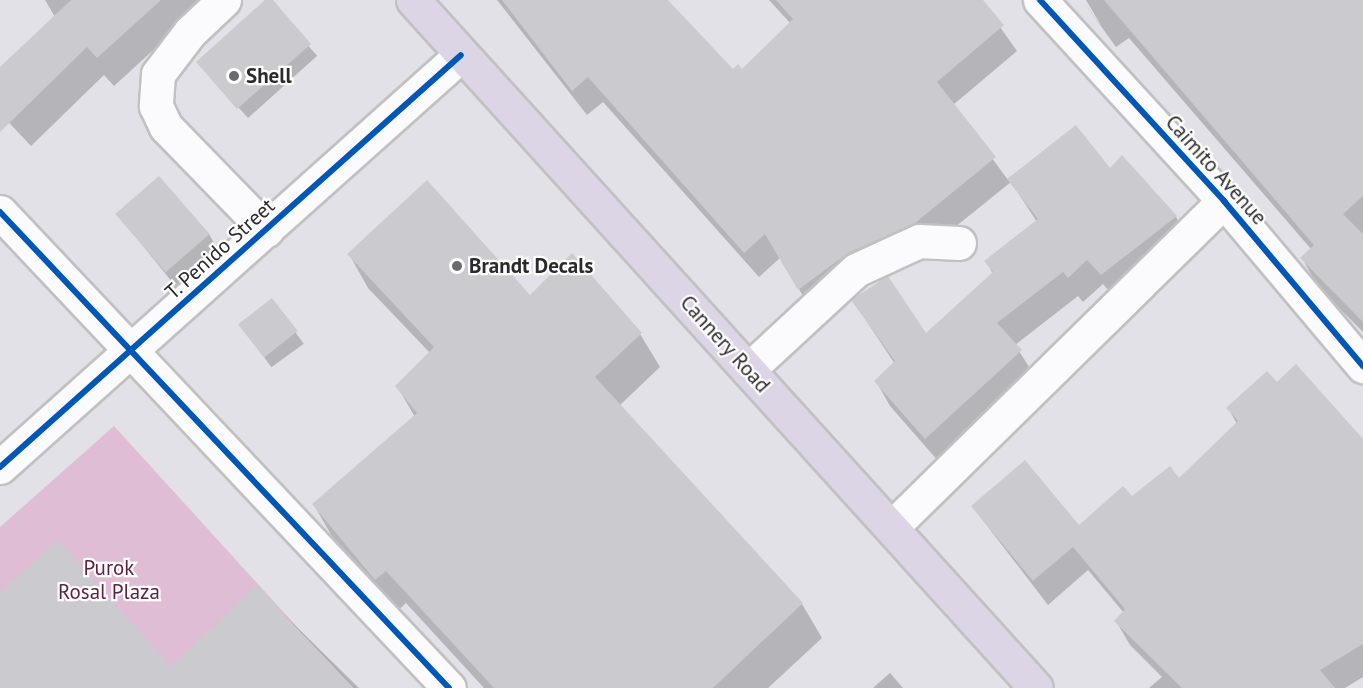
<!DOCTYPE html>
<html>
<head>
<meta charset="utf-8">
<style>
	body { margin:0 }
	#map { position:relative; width:1363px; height:688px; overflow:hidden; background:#e3e1e8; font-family:"PT Sans",sans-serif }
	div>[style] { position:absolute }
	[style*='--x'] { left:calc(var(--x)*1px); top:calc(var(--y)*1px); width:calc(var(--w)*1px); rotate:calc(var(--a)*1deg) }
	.green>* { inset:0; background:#dfbed5 }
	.shadow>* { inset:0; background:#0003; transform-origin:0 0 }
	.building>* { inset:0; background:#cbcacf; transform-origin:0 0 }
	.roads { filter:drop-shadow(2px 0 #c1c1c2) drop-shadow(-2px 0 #c1c1c2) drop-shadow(0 2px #c1c1c2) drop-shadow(0 -2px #c1c1c2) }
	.minor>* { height:33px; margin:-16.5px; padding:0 16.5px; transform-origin:16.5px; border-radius:16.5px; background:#fbfafc }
	.major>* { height:33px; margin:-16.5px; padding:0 16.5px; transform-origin:16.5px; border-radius:16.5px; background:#dcd5e5 }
	.cycleway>* { height:6px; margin:-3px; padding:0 3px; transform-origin:3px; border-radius:3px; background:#0057b8 }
	.dots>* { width:16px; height:16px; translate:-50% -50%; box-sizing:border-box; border:3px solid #fff; border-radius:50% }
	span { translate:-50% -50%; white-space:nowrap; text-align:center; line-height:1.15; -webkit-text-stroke:4.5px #fff; paint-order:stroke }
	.poi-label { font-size:21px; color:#2b2b2b; font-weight:700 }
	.left { translate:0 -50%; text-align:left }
	.street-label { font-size:21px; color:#2b2b2b }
	.park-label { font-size:21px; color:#612241 }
</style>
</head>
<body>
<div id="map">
	<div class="green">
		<i style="clip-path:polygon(114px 426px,308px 639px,355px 688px,0 688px,0 527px)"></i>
	</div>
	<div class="shadow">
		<i style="clip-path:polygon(45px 0,208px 0,114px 86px,104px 75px,31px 146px,0 113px,0 69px,55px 17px)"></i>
		<i style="left:267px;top:0;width:75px;height:93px;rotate:48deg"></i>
		<i style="clip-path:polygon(497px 0,645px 0,733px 71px,742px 72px,791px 24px,769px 0,981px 0,1017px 51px,953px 105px,1008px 180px,1109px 170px,1176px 217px,1190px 242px,1117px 300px,1103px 284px,1083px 302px,1078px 296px,1015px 345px,1035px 376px,940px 463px,890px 406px,876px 381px,895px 364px,853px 301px,926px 336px,993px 274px,986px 261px,1037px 222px,1011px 182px,929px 248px,862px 278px,814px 314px,780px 258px,759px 277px,603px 102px,587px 115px)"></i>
		<i style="clip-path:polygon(1082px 0,1102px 27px,1086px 0,1363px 0,1363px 332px,1318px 287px,1302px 258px,1311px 249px,1129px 38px,1116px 47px)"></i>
		<i style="clip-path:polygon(118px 215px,209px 234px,222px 257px,181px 293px)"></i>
		<i style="clip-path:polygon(349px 254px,530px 297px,640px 334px,660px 367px,619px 406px,802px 604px,822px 638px,768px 688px,484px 688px,406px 603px,395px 613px,333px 538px,314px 505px,415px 417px,397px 386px,430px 353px,368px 288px)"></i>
		<i style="left:272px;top:300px;width:54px;height:40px;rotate:54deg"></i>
		<i style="clip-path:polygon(1277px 384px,1363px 446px,1363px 677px,1345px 688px,1149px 688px,1162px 677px,1130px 645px,1116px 621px,1124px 613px,1088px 570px,1048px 605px,972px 506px,1078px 527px,1179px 480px,1237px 424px,1228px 408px)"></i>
		<i style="clip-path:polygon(256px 587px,359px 688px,0 688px,0 594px,171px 669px)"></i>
		<i style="clip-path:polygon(890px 673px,903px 688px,873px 688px)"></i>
	</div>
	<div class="building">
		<i style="clip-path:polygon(71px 0,161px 0,97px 58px,87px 47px,0 132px,0 67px)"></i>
		<i style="clip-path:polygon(265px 0,273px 0,311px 44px,237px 109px,196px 62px)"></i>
		<i style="clip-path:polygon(502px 0,668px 0,733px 69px,738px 64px,742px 69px,793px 19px,776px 0,983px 0,1004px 25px,937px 82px,996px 157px,915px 223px,848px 253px,798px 290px,765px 234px,744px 253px,588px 77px,572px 91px)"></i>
		<i style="clip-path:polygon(1104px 0,1363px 0,1363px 196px,1343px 214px,1363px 234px,1363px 322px,1300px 258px,1314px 245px)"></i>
		<i style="clip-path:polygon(1076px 125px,1110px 168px,1122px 155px,1177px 216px,1101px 275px,1087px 260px,1068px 278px,1063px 272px,997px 323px,1022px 350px,925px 439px,874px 381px,895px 361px,851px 300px,888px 276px,926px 333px,993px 272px,984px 261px,1038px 219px,1007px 179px)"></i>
		<i style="left:159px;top:176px;width:77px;height:58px;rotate:49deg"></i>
		<i style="clip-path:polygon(427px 180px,530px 295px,572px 253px,642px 333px,595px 377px,803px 603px,713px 688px,494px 688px,386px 571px,375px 580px,312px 504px,417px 413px,395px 386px,434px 347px,347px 254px)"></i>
		<i style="left:272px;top:298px;width:42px;height:43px;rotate:52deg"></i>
		<i style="clip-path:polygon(1296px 364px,1363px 439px,1363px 644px,1320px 670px,1335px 688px,1182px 688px,1114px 621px,1125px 609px,1073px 547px,1033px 581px,971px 506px,1025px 460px,1079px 525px,1123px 486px,1132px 496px,1170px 466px,1179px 478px,1238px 421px,1226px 408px,1267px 371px,1277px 382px)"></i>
		<i style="clip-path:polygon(58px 540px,171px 667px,256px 585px,354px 688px,0 688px,0 592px)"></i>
	</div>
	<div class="roads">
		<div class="minor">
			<i style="--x:224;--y:0;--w:47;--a:136.7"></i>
			<i style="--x:190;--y:32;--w:53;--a:127.3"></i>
			<i style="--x:158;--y:74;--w:32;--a:94"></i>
			<i style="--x:156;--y:106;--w:23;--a:65"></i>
			<i style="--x:166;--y:127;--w:144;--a:45.8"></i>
			<i style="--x:1040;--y:0;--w:273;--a:47.5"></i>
			<i style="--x:1224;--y:201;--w:216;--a:49.9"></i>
			<i style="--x:0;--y:212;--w:654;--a:46.67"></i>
			<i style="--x:748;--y:370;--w:147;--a:-42.8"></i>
			<i style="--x:856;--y:270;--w:69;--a:-24.7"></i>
			<i style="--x:919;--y:241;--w:40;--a:2.9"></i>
			<i style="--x:0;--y:467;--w:618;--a:-41.79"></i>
			<i style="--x:892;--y:527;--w:465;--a:-44.5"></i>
		</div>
		<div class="major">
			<i style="--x:413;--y:0;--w:928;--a:47.84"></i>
		</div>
	</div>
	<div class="cycleway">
		<i style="--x:1040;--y:0;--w:273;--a:47.5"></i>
		<i style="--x:1224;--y:201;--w:216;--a:49.9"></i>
		<i style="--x:0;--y:212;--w:654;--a:46.67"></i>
		<i style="--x:0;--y:467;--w:618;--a:-41.79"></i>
	</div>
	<div class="dots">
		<i style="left:234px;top:76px;background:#6b6b6d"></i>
		<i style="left:457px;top:266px;background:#6b6b6d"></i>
	</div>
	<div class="poi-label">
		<span class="left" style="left:246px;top:76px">Shell</span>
		<span class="left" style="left:469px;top:266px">Brandt Decals</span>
	</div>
	<div class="street-label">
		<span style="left:1216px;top:170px;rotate:48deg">Caimito Avenue</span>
		<span style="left:220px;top:249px;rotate:-42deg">T. Penido Street</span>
		<span style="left:725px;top:344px;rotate:48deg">Cannery Road</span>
	</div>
	<div class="park-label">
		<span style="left:109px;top:580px">Purok<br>Rosal Plaza</span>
	</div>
</div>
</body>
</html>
